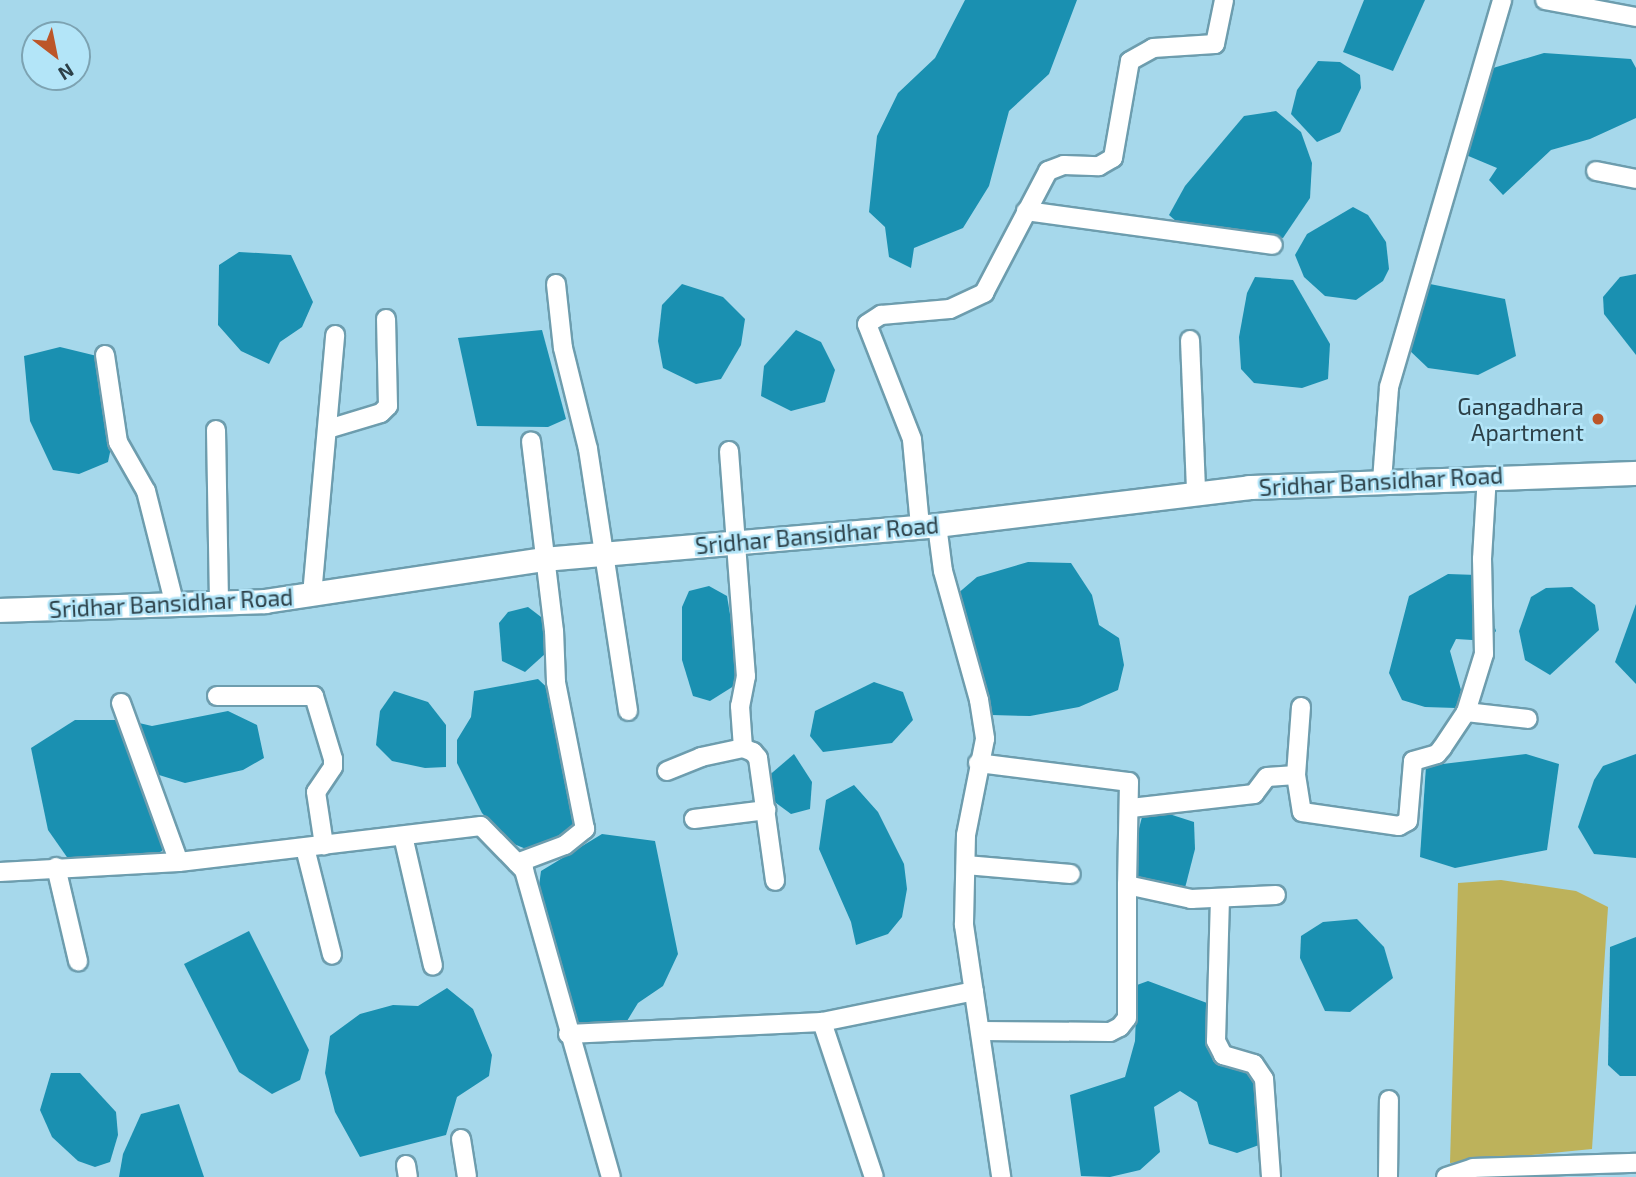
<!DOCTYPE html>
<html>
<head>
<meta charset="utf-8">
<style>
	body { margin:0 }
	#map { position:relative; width:1636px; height:1177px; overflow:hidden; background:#a6d8eb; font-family:"Exo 2",sans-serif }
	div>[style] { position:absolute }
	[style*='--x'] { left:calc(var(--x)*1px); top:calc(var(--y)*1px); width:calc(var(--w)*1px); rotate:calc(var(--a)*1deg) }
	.green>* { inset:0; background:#bdb25b }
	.water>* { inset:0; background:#1a90b1 }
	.roads { filter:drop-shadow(2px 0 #6d9dae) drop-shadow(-2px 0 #6d9dae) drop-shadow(0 2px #6d9dae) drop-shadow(0 -2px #6d9dae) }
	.minor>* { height:18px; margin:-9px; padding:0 9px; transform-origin:9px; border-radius:9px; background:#fff }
	.tertiary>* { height:23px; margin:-11.5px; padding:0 11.5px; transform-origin:11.5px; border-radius:11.5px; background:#fff }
	.dots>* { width:19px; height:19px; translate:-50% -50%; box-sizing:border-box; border:4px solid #b3e5f8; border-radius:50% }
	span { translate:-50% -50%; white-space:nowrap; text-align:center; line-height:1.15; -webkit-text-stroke:5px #b3e5f8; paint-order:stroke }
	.poi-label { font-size:23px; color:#2c4048 }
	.right { translate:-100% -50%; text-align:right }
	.street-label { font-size:23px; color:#2c4048 }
	.north { position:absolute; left:21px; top:21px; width:70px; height:70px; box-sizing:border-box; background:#b3e5f8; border:2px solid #7da3b2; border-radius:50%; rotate:148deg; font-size:19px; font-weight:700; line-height:28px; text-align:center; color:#2c4048 }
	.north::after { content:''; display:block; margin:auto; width:24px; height:32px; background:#bc5629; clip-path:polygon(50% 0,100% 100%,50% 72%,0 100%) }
</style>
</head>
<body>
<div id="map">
	<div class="green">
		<i style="clip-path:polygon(1501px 880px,1576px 891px,1608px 907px,1592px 1149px,1450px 1163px,1458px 883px)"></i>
	</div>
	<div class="water">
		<i style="clip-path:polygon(965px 0,1077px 0,1049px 74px,1009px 111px,989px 186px,963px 228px,914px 248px,911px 268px,889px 257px,885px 227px,869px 212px,877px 136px,898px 93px,935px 58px)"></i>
		<i style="clip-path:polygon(1364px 0,1425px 0,1393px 71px,1343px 52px)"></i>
		<i style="clip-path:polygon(1544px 53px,1631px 59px,1636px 68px,1636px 118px,1590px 139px,1551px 150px,1503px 195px,1489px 180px,1497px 168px,1466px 155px,1493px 68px)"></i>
		<i style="clip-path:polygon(1318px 61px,1340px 62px,1360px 75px,1361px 88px,1340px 132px,1317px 142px,1291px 114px,1297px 90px)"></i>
		<i style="clip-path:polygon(1276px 111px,1301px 132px,1312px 163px,1310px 198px,1283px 238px,1186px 230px,1169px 215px,1185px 186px,1244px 116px)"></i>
		<i style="clip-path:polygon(1353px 207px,1368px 215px,1386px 242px,1389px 269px,1383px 281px,1356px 300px,1325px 296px,1304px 277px,1295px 255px,1307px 234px)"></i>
		<i style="clip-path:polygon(239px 252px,291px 255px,313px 302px,302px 327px,280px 342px,269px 364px,241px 351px,218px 325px,219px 265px)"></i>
		<i style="clip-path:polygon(1636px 274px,1636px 355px,1604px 314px,1603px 297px,1620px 277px)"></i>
		<i style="clip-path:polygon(1255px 277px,1293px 280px,1330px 344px,1328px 379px,1302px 388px,1254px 383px,1241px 369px,1239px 337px,1247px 293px)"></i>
		<i style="clip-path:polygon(1425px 283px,1505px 299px,1516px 356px,1478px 375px,1428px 368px,1407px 348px)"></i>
		<i style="clip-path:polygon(682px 284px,723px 297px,745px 319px,741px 345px,721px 379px,696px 384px,663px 368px,658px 341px,662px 305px)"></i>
		<i style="clip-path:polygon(542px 330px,566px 419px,548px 427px,477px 426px,458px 338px)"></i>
		<i style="clip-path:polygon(796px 330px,821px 342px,835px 370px,825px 402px,791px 411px,761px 396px,764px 366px)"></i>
		<i style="clip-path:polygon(60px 347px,97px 356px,113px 438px,108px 462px,79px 474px,53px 470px,30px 421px,24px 356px)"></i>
		<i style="clip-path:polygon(1028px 562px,1071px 563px,1092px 595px,1099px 625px,1119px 638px,1124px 665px,1118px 690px,1079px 707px,1030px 716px,992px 715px,956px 595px,977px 577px)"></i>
		<i style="clip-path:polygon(1448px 574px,1477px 575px,1496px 631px,1488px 641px,1456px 639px,1450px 651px,1461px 690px,1456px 708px,1425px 707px,1402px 700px,1389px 673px,1409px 596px)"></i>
		<i style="clip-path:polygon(709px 586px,727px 596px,737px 657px,737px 684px,710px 701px,693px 696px,682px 660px,682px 607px,689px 591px)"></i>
		<i style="clip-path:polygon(1572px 587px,1595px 605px,1599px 630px,1550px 675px,1525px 660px,1519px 631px,1531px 597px,1546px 588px)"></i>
		<i style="clip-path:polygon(1636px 604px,1636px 684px,1615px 662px)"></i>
		<i style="clip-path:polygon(528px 607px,545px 620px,546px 653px,525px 672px,502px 661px,499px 623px,508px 612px)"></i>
		<i style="clip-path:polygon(538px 679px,555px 695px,577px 819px,565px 836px,548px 845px,526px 849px,509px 842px,482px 813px,457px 763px,457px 740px,471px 717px,474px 691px)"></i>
		<i style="clip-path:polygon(874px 682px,903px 692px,913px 720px,892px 743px,823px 752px,810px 736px,815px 711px)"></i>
		<i style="clip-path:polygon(394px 691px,428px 702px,446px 725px,446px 767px,425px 768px,392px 761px,376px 745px,380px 711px)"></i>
		<i style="clip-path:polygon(228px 711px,257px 725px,264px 758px,243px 770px,185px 783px,159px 775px,139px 723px,152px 726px)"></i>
		<i style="clip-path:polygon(75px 720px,118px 720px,162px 834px,162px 851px,141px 862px,69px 860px,48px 830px,31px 748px)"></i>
		<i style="clip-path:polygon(794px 754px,812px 782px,810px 809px,791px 814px,772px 800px,766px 778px)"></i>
		<i style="clip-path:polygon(1526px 754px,1559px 764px,1547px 850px,1455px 868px,1420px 857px,1426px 766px)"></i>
		<i style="clip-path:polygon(1636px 754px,1636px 858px,1594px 854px,1578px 827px,1594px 780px,1603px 766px)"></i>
		<i style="clip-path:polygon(854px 785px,878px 812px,904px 864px,907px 889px,902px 917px,888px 934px,856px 945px,851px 922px,819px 849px,826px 800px)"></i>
		<i style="clip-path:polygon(1163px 812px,1194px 822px,1195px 849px,1185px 888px,1154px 887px,1137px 880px,1136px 840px,1142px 817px)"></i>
		<i style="clip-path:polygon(602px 834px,655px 841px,678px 954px,663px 986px,638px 1003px,627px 1021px,596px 1027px,576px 1024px,538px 893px,541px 871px)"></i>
		<i style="clip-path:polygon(1357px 919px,1384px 947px,1393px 978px,1350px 1012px,1325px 1011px,1300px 958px,1301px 936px,1323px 922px)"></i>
		<i style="clip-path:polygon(249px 931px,309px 1050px,300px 1080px,272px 1094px,239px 1072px,184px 964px)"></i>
		<i style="clip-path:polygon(1636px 937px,1636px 1076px,1620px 1076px,1608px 1065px,1610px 947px)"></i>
		<i style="clip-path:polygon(1148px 981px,1207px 1003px,1213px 1061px,1258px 1075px,1259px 1145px,1237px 1153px,1209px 1144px,1197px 1102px,1180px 1091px,1154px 1107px,1160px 1152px,1140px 1170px,1110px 1177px,1081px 1176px,1070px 1095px,1125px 1077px,1135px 1041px,1137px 985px)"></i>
		<i style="clip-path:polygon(447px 988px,473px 1009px,492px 1055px,489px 1076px,457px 1097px,446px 1135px,360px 1157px,335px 1112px,325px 1073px,330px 1036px,360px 1014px,393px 1005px,418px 1006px)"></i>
		<i style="clip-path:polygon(51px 1073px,80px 1073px,116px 1112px,118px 1135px,110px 1162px,95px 1167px,78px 1161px,52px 1137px,40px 1110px)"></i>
		<i style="clip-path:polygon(179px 1104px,204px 1177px,119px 1177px,123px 1154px,141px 1114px)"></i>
	</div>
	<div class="roads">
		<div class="minor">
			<i style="--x:1545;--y:0;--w:93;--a:10.6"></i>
			<i style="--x:1596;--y:171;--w:41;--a:11.3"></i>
			<i style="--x:1026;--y:211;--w:249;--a:7.8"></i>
			<i style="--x:556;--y:284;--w:64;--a:83.8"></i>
			<i style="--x:563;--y:348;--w:104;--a:76.1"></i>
			<i style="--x:588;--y:449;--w:265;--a:81.3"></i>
			<i style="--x:1190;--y:340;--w:152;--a:87.7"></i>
			<i style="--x:105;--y:355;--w:88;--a:81.5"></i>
			<i style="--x:118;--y:442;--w:56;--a:60.3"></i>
			<i style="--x:146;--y:491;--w:119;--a:75.8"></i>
			<i style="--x:328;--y:429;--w:55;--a:-16.8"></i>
			<i style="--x:381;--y:413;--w:10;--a:-45"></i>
			<i style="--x:388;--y:406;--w:87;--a:-91.3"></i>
			<i style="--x:216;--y:430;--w:175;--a:89"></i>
			<i style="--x:729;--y:451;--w:226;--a:85.7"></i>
			<i style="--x:746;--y:676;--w:31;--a:101"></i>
			<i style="--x:740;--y:706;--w:42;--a:85.9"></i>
			<i style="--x:1382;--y:481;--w:94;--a:-85.7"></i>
			<i style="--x:1389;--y:387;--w:403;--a:-73.7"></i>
			<i style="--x:937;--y:525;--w:46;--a:82.6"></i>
			<i style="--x:943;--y:571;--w:134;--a:74.4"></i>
			<i style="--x:979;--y:700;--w:39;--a:81"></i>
			<i style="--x:985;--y:739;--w:98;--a:101.2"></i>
			<i style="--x:966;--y:835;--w:90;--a:91.3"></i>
			<i style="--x:964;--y:925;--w:255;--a:81.6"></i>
			<i style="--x:920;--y:526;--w:87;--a:-95.3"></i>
			<i style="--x:912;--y:439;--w:123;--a:-111.4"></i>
			<i style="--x:867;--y:324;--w:17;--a:-33"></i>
			<i style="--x:881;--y:315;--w:69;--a:-5"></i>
			<i style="--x:950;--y:309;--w:38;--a:-25"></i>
			<i style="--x:984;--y:293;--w:138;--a:-62.3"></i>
			<i style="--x:1048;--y:171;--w:17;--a:-21"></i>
			<i style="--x:1064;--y:165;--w:35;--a:2"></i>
			<i style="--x:1099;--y:166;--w:16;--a:-30"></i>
			<i style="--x:1113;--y:158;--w:98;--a:-80.1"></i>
			<i style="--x:1130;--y:61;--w:26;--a:-29"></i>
			<i style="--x:1153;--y:48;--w:62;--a:-3.7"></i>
			<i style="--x:1215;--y:44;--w:45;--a:-78.4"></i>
			<i style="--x:312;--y:595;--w:261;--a:-84.9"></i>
			<i style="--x:217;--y:696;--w:97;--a:0"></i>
			<i style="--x:314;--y:696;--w:66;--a:73.2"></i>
			<i style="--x:333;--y:759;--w:8;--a:90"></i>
			<i style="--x:333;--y:767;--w:30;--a:124"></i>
			<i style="--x:316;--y:792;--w:54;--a:81.4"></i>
			<i style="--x:121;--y:703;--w:169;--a:70"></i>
			<i style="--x:1301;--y:707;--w:68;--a:94.2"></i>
			<i style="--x:1296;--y:775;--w:37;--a:81"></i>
			<i style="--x:1302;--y:812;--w:98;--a:8.2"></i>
			<i style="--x:1399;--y:826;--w:10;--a:-29"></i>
			<i style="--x:1408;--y:821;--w:60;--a:-85.2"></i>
			<i style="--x:1413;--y:761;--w:25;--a:-16"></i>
			<i style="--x:1437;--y:754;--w:8;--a:-50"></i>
			<i style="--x:1442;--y:748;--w:43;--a:-56.3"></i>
			<i style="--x:1466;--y:712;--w:61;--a:-72.8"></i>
			<i style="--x:1484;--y:654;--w:95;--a:-91.2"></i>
			<i style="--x:1482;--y:559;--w:83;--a:-86.6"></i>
			<i style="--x:1466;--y:712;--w:62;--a:6.4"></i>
			<i style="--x:978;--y:763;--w:152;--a:7.2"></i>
			<i style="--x:1129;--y:782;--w:103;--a:91.1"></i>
			<i style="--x:1127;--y:885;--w:66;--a:12.3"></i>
			<i style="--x:1191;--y:899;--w:85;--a:-2.7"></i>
			<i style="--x:667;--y:771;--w:37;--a:-22"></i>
			<i style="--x:701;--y:757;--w:43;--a:-12.1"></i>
			<i style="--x:743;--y:748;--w:11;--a:22"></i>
			<i style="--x:753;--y:752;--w:8;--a:50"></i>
			<i style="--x:758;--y:758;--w:124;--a:82.1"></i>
			<i style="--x:1131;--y:808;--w:124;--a:-6.5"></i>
			<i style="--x:1254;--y:794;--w:21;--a:-53"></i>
			<i style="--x:1267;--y:777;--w:29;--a:-4"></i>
			<i style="--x:694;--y:819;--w:73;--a:-7.1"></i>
			<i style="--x:403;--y:836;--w:133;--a:77"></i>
			<i style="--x:305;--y:848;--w:110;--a:75.8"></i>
			<i style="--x:517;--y:863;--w:51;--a:-20.6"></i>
			<i style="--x:565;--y:845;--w:26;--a:-39"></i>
			<i style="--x:585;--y:829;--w:150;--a:-101.2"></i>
			<i style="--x:556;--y:682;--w:51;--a:-92.2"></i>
			<i style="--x:554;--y:631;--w:191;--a:-96.9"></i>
			<i style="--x:966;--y:865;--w:105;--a:4.9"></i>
			<i style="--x:56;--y:867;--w:97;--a:76.8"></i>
			<i style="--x:0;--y:872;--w:179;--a:-3.2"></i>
			<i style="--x:179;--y:862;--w:304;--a:-6.8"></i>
			<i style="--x:481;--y:826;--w:62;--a:45.7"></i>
			<i style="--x:524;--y:870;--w:319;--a:74.2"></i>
			<i style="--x:1220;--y:898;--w:143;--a:91.6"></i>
			<i style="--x:1216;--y:1041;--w:16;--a:63"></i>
			<i style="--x:1223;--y:1055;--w:32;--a:16"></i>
			<i style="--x:1254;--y:1064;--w:18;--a:56"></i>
			<i style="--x:1264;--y:1079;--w:98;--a:85.9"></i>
			<i style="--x:822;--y:1022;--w:163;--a:71.5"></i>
			<i style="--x:980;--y:1031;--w:130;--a:0.4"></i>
			<i style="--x:1110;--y:1032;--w:11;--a:-27"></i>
			<i style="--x:1120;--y:1027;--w:11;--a:-52"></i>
			<i style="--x:1127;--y:1018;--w:133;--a:-90"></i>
			<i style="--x:568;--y:1034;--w:254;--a:-2.7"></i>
			<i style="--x:822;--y:1022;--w:155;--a:-11.5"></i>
			<i style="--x:461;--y:1139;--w:38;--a:81"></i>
			<i style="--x:406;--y:1165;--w:12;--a:81"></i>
			<i style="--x:1388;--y:1177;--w:77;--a:-89.3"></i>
			<i style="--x:1446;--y:1177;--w:28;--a:-18"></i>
			<i style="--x:1473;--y:1168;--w:163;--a:-1.8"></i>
		</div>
		<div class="tertiary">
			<i style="--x:0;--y:610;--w:265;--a:-1.9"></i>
			<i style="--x:265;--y:601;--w:281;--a:-8.6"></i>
			<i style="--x:543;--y:559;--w:395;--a:-4.9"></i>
			<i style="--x:937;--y:525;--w:314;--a:-6.9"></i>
			<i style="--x:1249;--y:487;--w:387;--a:-2.1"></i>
		</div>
	</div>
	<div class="dots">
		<i style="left:1598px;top:419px;background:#bc5629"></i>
	</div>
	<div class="poi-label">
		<span class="right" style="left:1584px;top:419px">Gangadhara<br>Apartment</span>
	</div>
	<div class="street-label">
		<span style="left:1381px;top:481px;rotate:-3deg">Sridhar Bansidhar Road</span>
		<span style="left:817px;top:535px;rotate:-5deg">Sridhar Bansidhar Road</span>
		<span style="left:171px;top:603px;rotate:-3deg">Sridhar Bansidhar Road</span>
	</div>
	<div class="north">N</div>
</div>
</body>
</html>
